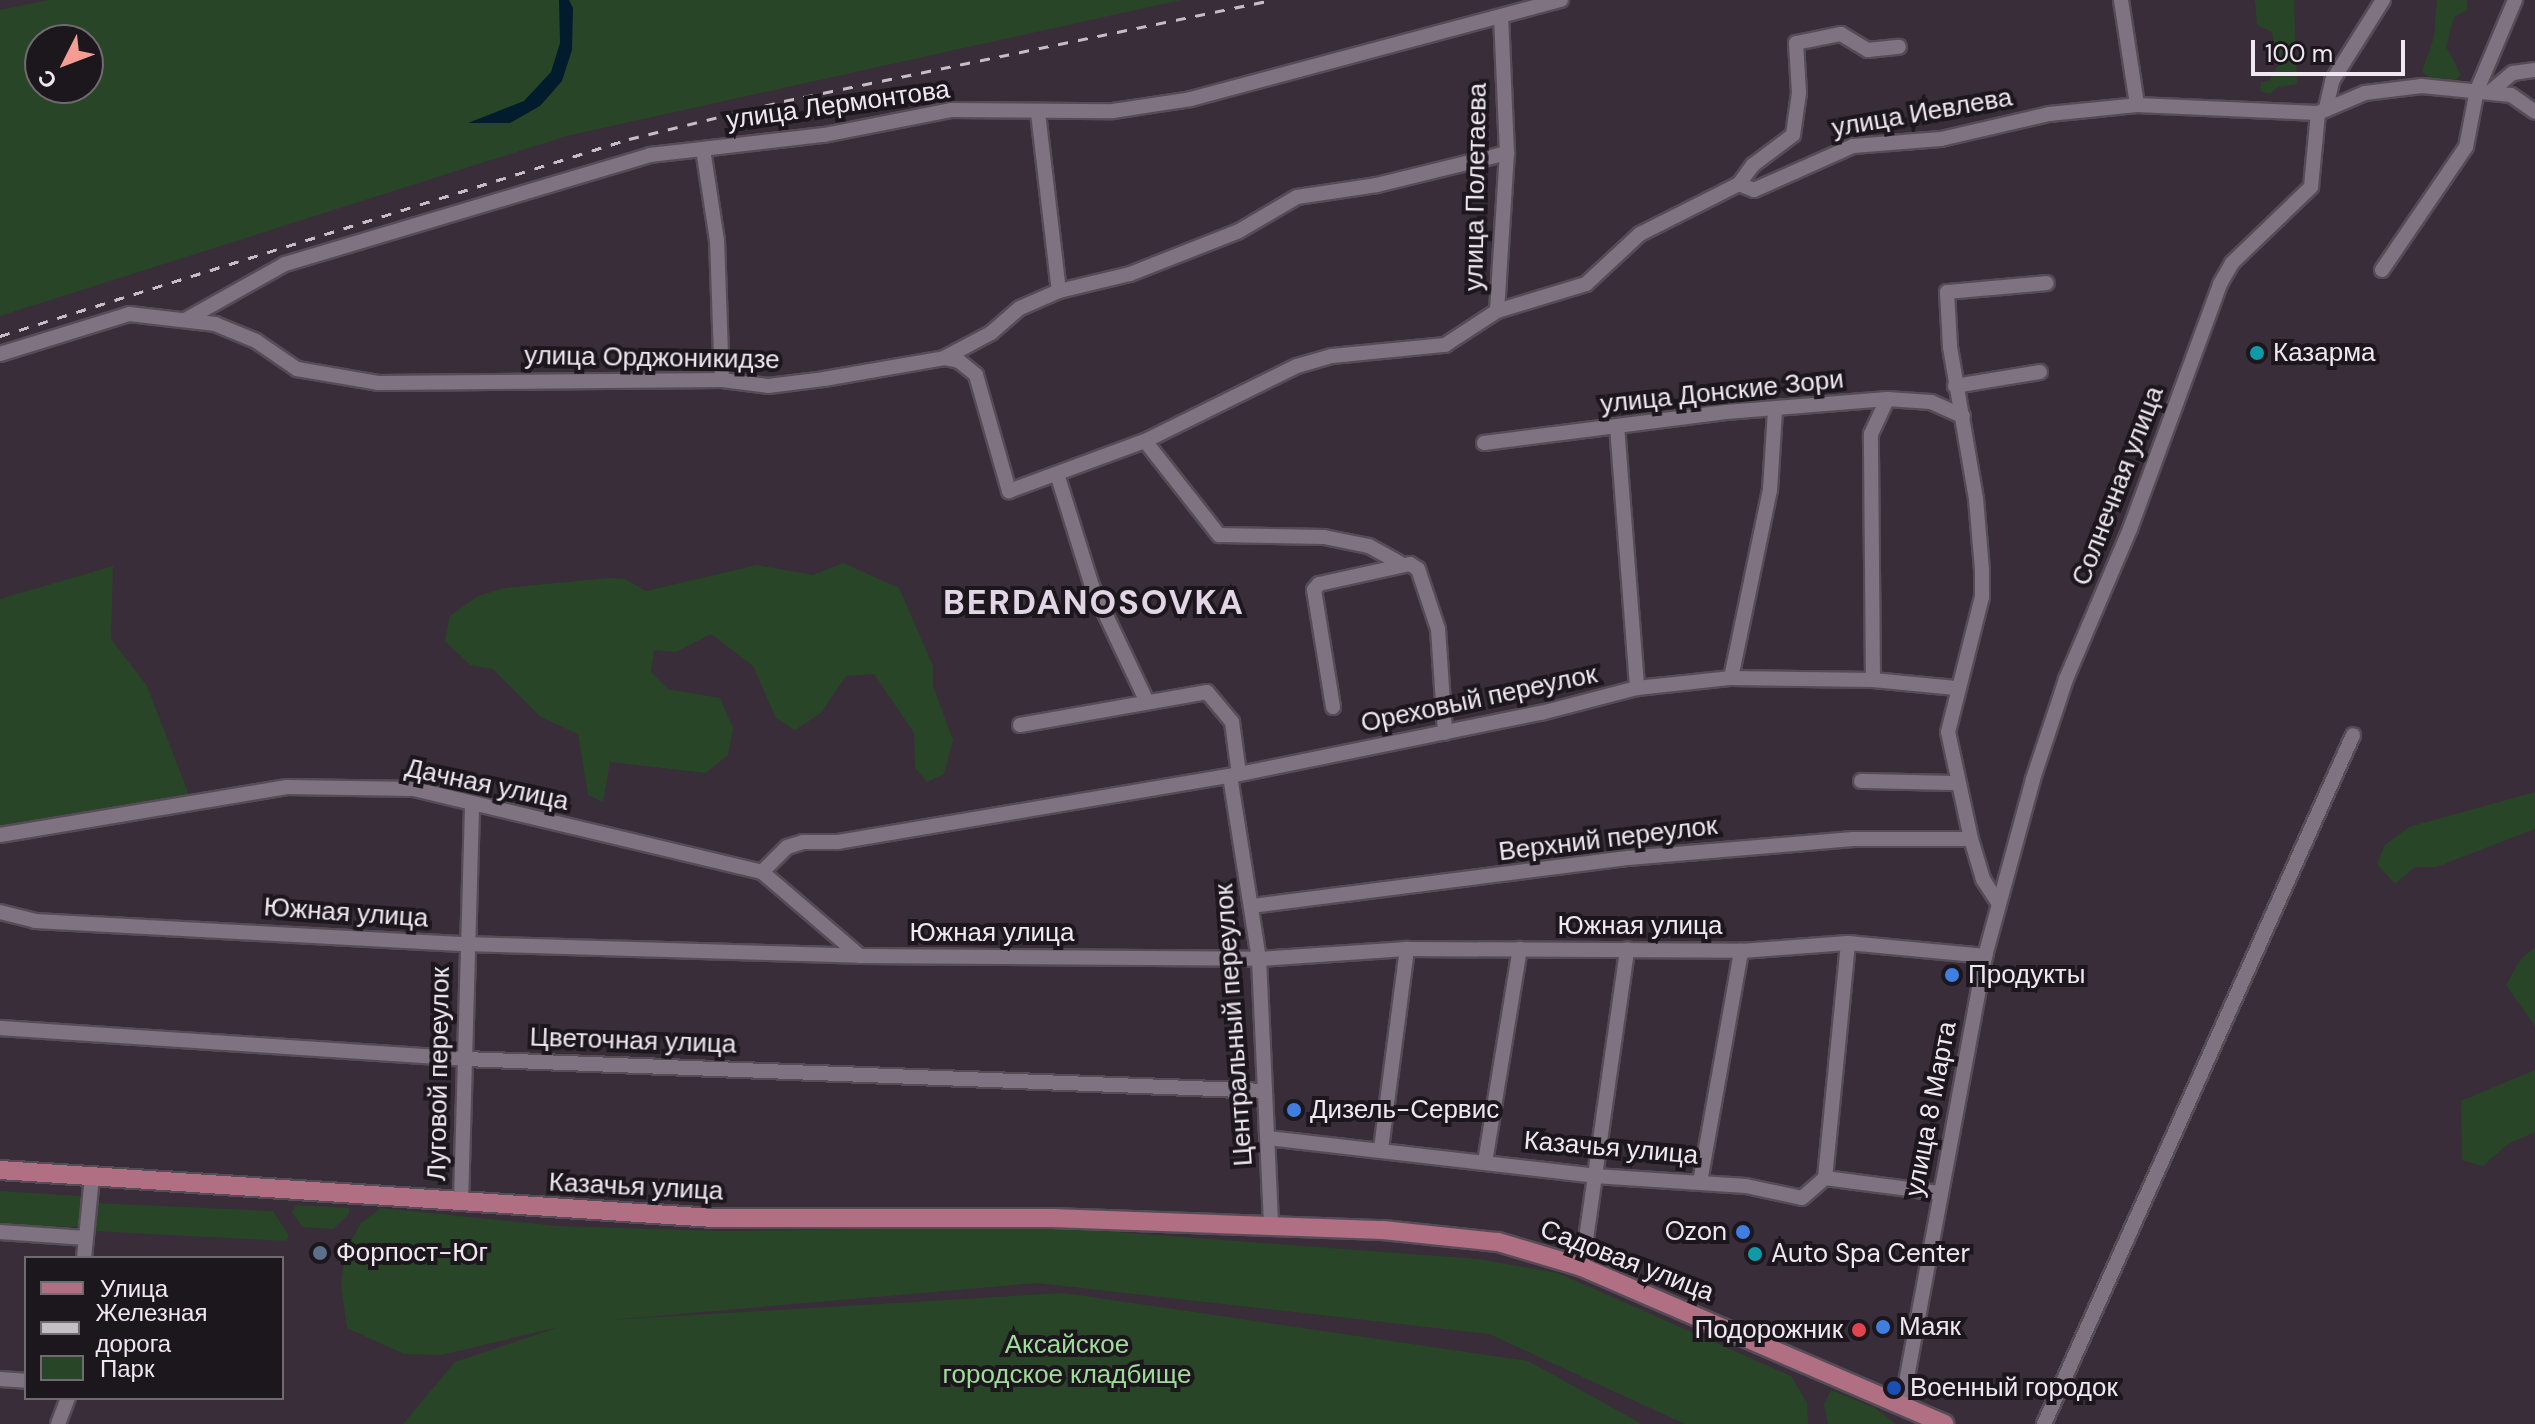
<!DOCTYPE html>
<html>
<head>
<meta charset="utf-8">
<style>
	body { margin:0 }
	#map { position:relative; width:2535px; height:1424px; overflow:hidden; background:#382d39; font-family:"DM Sans",sans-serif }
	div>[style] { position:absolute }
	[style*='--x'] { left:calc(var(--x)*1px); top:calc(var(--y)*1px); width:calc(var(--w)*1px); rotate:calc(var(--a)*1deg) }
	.green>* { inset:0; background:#294527 }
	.water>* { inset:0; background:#021b2d }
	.roads { filter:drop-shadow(2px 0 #554c56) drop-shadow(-2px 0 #554c56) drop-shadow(0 2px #554c56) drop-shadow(0 -2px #554c56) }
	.minor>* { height:14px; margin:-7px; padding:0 7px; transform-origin:7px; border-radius:7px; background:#7f7381 }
	.major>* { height:18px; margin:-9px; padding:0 9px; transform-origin:9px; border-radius:9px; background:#b16f84 }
	.rail>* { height:3px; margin-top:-1.5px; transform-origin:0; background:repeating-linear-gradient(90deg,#c6bec7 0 10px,transparent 0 20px) }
	.dots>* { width:22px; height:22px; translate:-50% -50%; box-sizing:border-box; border:4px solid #1c171d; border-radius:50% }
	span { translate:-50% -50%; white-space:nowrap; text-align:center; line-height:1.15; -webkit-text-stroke:8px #1c171d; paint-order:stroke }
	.street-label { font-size:26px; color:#efe8f0 }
	.poi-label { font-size:26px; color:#efe8f0 }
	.left { translate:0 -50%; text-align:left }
	.right { translate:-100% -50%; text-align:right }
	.park-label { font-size:26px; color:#9fdc99 }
	.district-label { font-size:34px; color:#e2d5e5; font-weight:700; letter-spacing:2px }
	.legend { position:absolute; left:24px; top:1256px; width:260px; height:144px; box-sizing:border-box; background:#1c171d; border:2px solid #706b71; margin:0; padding:10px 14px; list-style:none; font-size:24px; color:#efe8f0 }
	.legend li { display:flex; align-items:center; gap:16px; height:40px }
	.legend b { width:40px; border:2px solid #706b71 }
	.north { position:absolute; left:24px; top:24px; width:80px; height:80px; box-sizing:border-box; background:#1c171d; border:2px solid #706b71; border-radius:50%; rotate:228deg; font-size:22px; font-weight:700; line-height:32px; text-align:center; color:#efe8f0 }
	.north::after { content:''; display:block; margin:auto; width:28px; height:36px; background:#f59c93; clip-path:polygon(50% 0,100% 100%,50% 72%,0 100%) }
	.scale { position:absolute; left:2251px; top:40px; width:154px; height:36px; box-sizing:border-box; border:4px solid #efe8f0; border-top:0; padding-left:10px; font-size:24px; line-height:28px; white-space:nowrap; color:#efe8f0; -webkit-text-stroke:6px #1c171d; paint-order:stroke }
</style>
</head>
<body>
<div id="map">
	<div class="green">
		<i style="clip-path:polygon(evenodd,48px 0,1181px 0,567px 136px,0 316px,0 10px,48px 0,40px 40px,88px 40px,88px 88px,40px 88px,40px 40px)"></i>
		<i style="clip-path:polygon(2255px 0,2294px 0,2297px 84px,2278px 87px,2270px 94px,2260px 91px,2261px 82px,2269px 81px,2279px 64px,2272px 32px,2257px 25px)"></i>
		<i style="clip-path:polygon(2437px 0,2467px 0,2467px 10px,2454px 17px,2446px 47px,2461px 75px,2454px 81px,2433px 80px,2422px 72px,2434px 37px)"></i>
		<i style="clip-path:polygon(843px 563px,899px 588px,933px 666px,933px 686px,953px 740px,944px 774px,927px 782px,915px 768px,914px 733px,874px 674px,846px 676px,821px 713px,795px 730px,776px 718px,753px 666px,711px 634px,676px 652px,654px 650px,651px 672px,668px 689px,720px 698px,733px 728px,728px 755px,706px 773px,610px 762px,603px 802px,588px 795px,578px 734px,541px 717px,493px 669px,470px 665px,445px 641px,450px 616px,478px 596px,504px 588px,610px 578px,625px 579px,646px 591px,757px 565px,813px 575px)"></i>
		<i style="clip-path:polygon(113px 566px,111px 639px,147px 686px,194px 808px,0 837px,0 599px)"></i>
		<i style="clip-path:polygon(2535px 792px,2535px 829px,2436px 867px,2415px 867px,2395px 884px,2377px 864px,2385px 845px,2409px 827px)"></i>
		<i style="clip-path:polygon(2535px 947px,2535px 1026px,2506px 985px,2520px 960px)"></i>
		<i style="clip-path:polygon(2535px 1070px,2535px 1132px,2508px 1144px,2483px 1166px,2462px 1160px,2461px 1101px)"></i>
		<i style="clip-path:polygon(0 1191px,81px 1196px,86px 1203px,81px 1227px,0 1225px)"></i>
		<i style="clip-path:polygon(94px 1203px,273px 1211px,289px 1236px,286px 1241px,93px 1231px)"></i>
		<i style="clip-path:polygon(296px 1205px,349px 1208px,349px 1214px,333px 1229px,303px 1227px,292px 1213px)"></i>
		<i style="clip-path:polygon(381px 1208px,557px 1226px,718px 1231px,1049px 1227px,1478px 1259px,1558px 1273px,1791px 1376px,1807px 1403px,1808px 1424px,1685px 1424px,1489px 1334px,1037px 1283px,610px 1320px,1064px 1293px,1528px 1361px,1642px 1424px,403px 1424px,455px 1362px,559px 1327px,441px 1355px,404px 1354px,347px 1328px,341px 1284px,346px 1250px,361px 1223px)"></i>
		<i style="clip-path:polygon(1831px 1390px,1875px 1408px,1896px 1424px,1828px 1424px,1824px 1405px)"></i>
	</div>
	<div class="water">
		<i style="clip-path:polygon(559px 0,569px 0,573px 8px,572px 50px,562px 81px,540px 106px,510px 123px,468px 123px,524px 101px,551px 72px,560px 43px)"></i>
	</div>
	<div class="roads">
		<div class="minor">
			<i style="--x:2121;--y:0;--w:106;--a:81.3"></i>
			<i style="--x:2490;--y:92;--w:30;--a:-40"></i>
			<i style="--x:2513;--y:73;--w:22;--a:-8"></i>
			<i style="--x:2326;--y:108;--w:28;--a:-77"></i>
			<i style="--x:2332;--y:81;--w:96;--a:-57.8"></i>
			<i style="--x:1038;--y:113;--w:179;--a:83.3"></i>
			<i style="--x:703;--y:149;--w:92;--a:81.3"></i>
			<i style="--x:717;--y:240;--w:140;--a:88"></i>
			<i style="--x:1739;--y:184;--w:24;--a:-54"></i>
			<i style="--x:1753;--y:165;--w:50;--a:-36.9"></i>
			<i style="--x:1793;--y:135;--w:42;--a:-81.9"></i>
			<i style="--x:1799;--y:93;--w:50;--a:-93.4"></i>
			<i style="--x:1796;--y:43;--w:46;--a:-11.3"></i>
			<i style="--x:1841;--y:34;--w:31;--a:31"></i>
			<i style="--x:1868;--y:50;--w:31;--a:-6"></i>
			<i style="--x:2382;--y:270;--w:149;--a:-55.7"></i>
			<i style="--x:2466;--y:147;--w:58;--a:-79.1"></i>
			<i style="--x:2477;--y:90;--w:98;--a:-67.1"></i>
			<i style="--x:1497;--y:311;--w:158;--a:-86.4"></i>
			<i style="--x:1507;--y:153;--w:137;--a:-92.5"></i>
			<i style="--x:187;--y:319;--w:112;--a:-29.3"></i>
			<i style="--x:285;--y:264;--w:381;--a:-16.6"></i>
			<i style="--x:650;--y:155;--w:175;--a:-6.6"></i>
			<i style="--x:824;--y:135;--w:129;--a:-11.1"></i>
			<i style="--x:951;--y:110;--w:162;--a:0.4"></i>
			<i style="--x:1113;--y:111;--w:79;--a:-8.7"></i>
			<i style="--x:1191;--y:99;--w:383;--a:-15"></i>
			<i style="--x:0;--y:354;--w:135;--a:-17.2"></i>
			<i style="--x:129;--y:314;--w:87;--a:6.6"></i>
			<i style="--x:215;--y:324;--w:44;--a:22.5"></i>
			<i style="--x:256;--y:341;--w:50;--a:34.3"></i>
			<i style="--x:297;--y:369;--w:82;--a:9.8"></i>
			<i style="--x:378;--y:383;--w:344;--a:-0.5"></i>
			<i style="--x:722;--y:380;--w:46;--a:7.4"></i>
			<i style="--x:768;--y:386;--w:56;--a:-7.1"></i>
			<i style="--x:824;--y:379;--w:122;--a:-9.9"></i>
			<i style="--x:944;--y:358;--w:53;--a:-28"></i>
			<i style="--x:991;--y:333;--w:38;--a:-41"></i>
			<i style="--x:1020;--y:308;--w:43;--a:-23.6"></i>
			<i style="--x:1059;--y:291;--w:73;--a:-13.5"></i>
			<i style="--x:1130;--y:274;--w:117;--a:-21.5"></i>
			<i style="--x:1239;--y:231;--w:67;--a:-30.4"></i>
			<i style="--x:1297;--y:197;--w:81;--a:-8.5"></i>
			<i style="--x:1377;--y:185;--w:134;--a:-13.8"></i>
			<i style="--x:944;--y:358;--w:15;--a:11"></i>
			<i style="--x:959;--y:361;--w:22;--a:39"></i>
			<i style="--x:976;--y:375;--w:121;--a:74.1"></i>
			<i style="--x:1009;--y:491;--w:145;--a:-20.2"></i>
			<i style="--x:1145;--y:441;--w:169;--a:-26.3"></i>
			<i style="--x:1297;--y:366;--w:36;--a:-16"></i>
			<i style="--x:1332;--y:356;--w:114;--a:-5.6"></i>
			<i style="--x:1445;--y:345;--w:62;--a:-33.2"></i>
			<i style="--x:1497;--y:311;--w:93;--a:-16.9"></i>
			<i style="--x:1586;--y:284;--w:74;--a:-42.8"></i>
			<i style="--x:1640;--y:234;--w:111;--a:-26.8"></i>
			<i style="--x:1739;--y:184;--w:16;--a:22"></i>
			<i style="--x:1754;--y:190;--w:108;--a:-24"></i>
			<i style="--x:1853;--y:146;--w:88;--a:-4.5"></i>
			<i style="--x:1941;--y:139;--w:111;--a:-13"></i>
			<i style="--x:2049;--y:114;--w:88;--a:-5.8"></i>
			<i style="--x:2137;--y:105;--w:181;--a:2.5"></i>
			<i style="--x:2318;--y:113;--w:51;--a:-23.1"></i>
			<i style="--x:2365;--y:93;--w:57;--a:-7"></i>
			<i style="--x:2422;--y:86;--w:89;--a:5.8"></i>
			<i style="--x:2511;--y:95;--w:29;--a:35"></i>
			<i style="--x:1955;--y:386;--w:86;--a:-9.4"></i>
			<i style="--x:1617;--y:426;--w:263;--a:85.6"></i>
			<i style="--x:1145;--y:441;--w:120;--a:51.8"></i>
			<i style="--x:1219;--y:535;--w:105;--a:1.1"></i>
			<i style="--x:1324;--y:537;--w:46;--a:11.3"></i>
			<i style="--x:1369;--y:546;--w:35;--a:29"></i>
			<i style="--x:1484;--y:443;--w:244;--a:-7.3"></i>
			<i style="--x:1726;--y:412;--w:162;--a:-4.6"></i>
			<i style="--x:1887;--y:399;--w:44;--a:3.9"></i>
			<i style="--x:1931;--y:402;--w:35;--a:24"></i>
			<i style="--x:1058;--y:477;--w:114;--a:72.7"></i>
			<i style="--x:1092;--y:586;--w:128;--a:64.6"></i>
			<i style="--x:1731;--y:678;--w:192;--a:-78.3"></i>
			<i style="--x:1770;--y:490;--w:80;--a:-86.4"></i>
			<i style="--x:1873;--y:680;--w:246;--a:-90.5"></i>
			<i style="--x:1871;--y:434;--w:38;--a:-65"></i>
			<i style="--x:1333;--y:707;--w:119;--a:-99.2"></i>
			<i style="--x:1314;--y:590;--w:8;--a:-50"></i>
			<i style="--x:1319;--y:584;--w:93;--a:-12.4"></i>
			<i style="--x:1410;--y:564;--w:9;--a:32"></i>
			<i style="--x:1418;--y:569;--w:63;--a:71.6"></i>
			<i style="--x:1438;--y:629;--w:104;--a:86.1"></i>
			<i style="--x:1020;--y:725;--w:190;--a:-10"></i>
			<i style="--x:1207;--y:692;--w:39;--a:50"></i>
			<i style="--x:1232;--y:722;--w:52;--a:82.3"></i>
			<i style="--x:1230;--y:776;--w:185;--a:81"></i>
			<i style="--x:1259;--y:959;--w:266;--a:87.4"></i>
			<i style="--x:1861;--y:781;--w:95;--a:1.2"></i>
			<i style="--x:0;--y:835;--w:291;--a:-9.5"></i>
			<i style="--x:287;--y:787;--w:127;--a:0.9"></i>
			<i style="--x:414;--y:789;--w:358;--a:13.4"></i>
			<i style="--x:762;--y:872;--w:129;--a:40.6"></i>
			<i style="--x:762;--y:872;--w:35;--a:-45"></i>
			<i style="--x:787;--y:847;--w:17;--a:-17"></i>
			<i style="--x:803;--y:842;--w:35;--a:0"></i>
			<i style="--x:838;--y:842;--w:398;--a:-9.6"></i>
			<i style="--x:1230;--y:776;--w:317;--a:-11.5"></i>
			<i style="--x:1541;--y:713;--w:99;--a:-14.6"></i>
			<i style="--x:1637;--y:688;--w:95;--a:-6.1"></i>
			<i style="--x:1731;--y:678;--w:142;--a:0.8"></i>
			<i style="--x:1873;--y:680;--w:83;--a:5.5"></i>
			<i style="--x:1999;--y:904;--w:30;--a:-123"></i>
			<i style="--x:1983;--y:879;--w:42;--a:-106.7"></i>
			<i style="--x:1971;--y:839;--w:109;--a:-102.1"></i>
			<i style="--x:1948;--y:732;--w:139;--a:-75.9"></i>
			<i style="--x:1982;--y:597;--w:27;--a:-90"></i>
			<i style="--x:1982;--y:570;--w:71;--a:-94.8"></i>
			<i style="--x:1976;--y:499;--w:154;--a:-99.7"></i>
			<i style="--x:1950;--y:347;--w:55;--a:-93.1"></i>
			<i style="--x:1947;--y:292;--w:100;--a:-5.1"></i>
			<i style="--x:1252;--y:906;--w:379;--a:-7.3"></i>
			<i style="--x:1628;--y:858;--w:226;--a:-4.8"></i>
			<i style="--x:1853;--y:839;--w:118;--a:0"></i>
			<i style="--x:0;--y:912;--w:36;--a:14"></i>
			<i style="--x:35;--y:921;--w:431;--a:3.1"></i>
			<i style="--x:465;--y:944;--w:395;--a:1.7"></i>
			<i style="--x:860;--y:956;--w:399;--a:0.4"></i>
			<i style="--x:1259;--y:959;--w:148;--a:-3.9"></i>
			<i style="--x:1407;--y:949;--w:334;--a:0.3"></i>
			<i style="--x:1741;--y:951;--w:107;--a:-4.3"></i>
			<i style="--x:1848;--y:943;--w:138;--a:5.4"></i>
			<i style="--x:0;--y:1028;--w:466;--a:3.8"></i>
			<i style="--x:465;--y:1059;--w:801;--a:2.29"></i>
			<i style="--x:1268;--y:1138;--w:329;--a:6.6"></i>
			<i style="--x:1595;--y:1176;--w:151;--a:3.8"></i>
			<i style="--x:1746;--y:1186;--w:57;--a:12.1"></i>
			<i style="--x:1802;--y:1198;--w:30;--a:-41"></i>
			<i style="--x:1825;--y:1178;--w:115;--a:7.5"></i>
			<i style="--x:1381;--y:1149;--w:202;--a:-82.6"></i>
			<i style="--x:1485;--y:1162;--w:216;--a:-80.7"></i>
			<i style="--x:1825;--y:1178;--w:236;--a:-84.4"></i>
			<i style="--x:1700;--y:1182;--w:235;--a:-79.9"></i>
			<i style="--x:461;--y:1202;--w:398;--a:-88.4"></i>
			<i style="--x:0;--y:1232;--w:86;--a:4"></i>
			<i style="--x:84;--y:1258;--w:81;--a:-84.4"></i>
			<i style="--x:1582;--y:1267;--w:321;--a:-81.9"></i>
			<i style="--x:0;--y:1379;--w:26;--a:4"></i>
			<i style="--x:1902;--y:1404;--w:456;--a:-79.5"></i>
			<i style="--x:1985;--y:956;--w:183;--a:-74.8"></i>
			<i style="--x:2033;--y:779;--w:105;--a:-71.7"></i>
			<i style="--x:2066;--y:679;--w:163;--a:-66.9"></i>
			<i style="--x:2130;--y:529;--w:261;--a:-69.8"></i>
			<i style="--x:2220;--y:284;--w:24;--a:-60"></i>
			<i style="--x:2232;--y:263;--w:110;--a:-43.9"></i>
			<i style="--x:2311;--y:187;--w:74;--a:-84.6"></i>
			<i style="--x:58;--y:1424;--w:28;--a:-69"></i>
			<i style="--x:2044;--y:1424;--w:755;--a:-65.84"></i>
		</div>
		<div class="major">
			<i style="--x:0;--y:1170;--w:716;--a:3.85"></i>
			<i style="--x:714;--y:1218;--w:338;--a:0"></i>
			<i style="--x:1052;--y:1218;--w:331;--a:2.1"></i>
			<i style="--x:1383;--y:1230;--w:116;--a:6"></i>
			<i style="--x:1498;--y:1242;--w:88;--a:16.6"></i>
			<i style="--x:1582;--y:1267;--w:395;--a:23.4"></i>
		</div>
	</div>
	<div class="rail">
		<i style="--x:0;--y:336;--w:659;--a:-17.39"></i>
		<i style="--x:629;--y:139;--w:160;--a:-13.8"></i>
		<i style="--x:784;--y:101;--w:496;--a:-11.7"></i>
	</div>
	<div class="dots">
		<i style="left:2257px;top:353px;background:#0f9aa8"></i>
		<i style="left:1952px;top:975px;background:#3f7fe0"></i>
		<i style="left:1294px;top:1110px;background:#3f7fe0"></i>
		<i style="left:1743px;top:1232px;background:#3f7fe0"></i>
		<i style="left:320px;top:1253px;background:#5c6f8a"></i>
		<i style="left:1755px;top:1254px;background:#0f9aa8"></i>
		<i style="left:1883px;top:1327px;background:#3f7fe0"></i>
		<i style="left:1859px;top:1330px;background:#e0444e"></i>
		<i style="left:1894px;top:1388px;background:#1a4fb4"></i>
	</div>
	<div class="street-label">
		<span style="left:838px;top:105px;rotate:-8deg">улица Лермонтова</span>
		<span style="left:1922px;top:113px;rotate:-10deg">улица Иевлева</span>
		<span style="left:1476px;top:187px;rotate:-89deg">улица Полетаева</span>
		<span style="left:652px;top:358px;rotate:1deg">улица Орджоникидзе</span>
		<span style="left:1722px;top:392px;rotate:-6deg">улица Донские Зори</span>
		<span style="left:2118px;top:486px;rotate:-69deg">Солнечная улица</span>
		<span style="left:1479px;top:699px;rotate:-12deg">Ореховый переулок</span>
		<span style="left:487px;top:785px;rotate:12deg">Дачная улица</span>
		<span style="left:1608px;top:839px;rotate:-7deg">Верхний переулок</span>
		<span style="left:346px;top:913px;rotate:4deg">Южная улица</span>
		<span style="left:1640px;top:926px">Южная улица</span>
		<span style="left:992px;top:933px">Южная улица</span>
		<span style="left:1234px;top:1025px;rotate:-94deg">Центральный переулок</span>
		<span style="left:633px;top:1041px;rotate:2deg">Цветочная улица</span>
		<span style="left:439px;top:1074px;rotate:-89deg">Луговой переулок</span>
		<span style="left:1931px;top:1109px;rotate:-79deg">улица 8 Марта</span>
		<span style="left:1611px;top:1148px;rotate:5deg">Казачья улица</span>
		<span style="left:636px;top:1187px;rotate:3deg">Казачья улица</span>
		<span style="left:1627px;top:1261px;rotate:21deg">Садовая улица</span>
	</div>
	<div class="poi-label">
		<span class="left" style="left:2273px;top:353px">Казарма</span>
		<span class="left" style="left:1968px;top:975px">Продукты</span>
		<span class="left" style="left:1310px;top:1110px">Дизель-Сервис</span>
		<span class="right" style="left:1727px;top:1232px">Ozon</span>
		<span class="left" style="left:336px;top:1253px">Форпост-Юг</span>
		<span class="left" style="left:1771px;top:1254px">Auto Spa Center</span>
		<span class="left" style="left:1899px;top:1327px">Маяк</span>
		<span class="right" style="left:1843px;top:1330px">Подорожник</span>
		<span class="left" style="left:1910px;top:1388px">Военный городок</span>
	</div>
	<div class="park-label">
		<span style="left:1067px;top:1360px">Аксайское<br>городское кладбище</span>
	</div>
	<div class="district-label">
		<span style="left:1094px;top:603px">BERDANOSOVKA</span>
	</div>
	<ul class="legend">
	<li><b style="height:10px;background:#b16f84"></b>Улица</li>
	<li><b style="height:10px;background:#c6bec7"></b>Железная дорога</li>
	<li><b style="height:22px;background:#294527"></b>Парк</li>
	</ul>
	<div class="north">С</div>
	<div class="scale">100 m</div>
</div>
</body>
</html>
